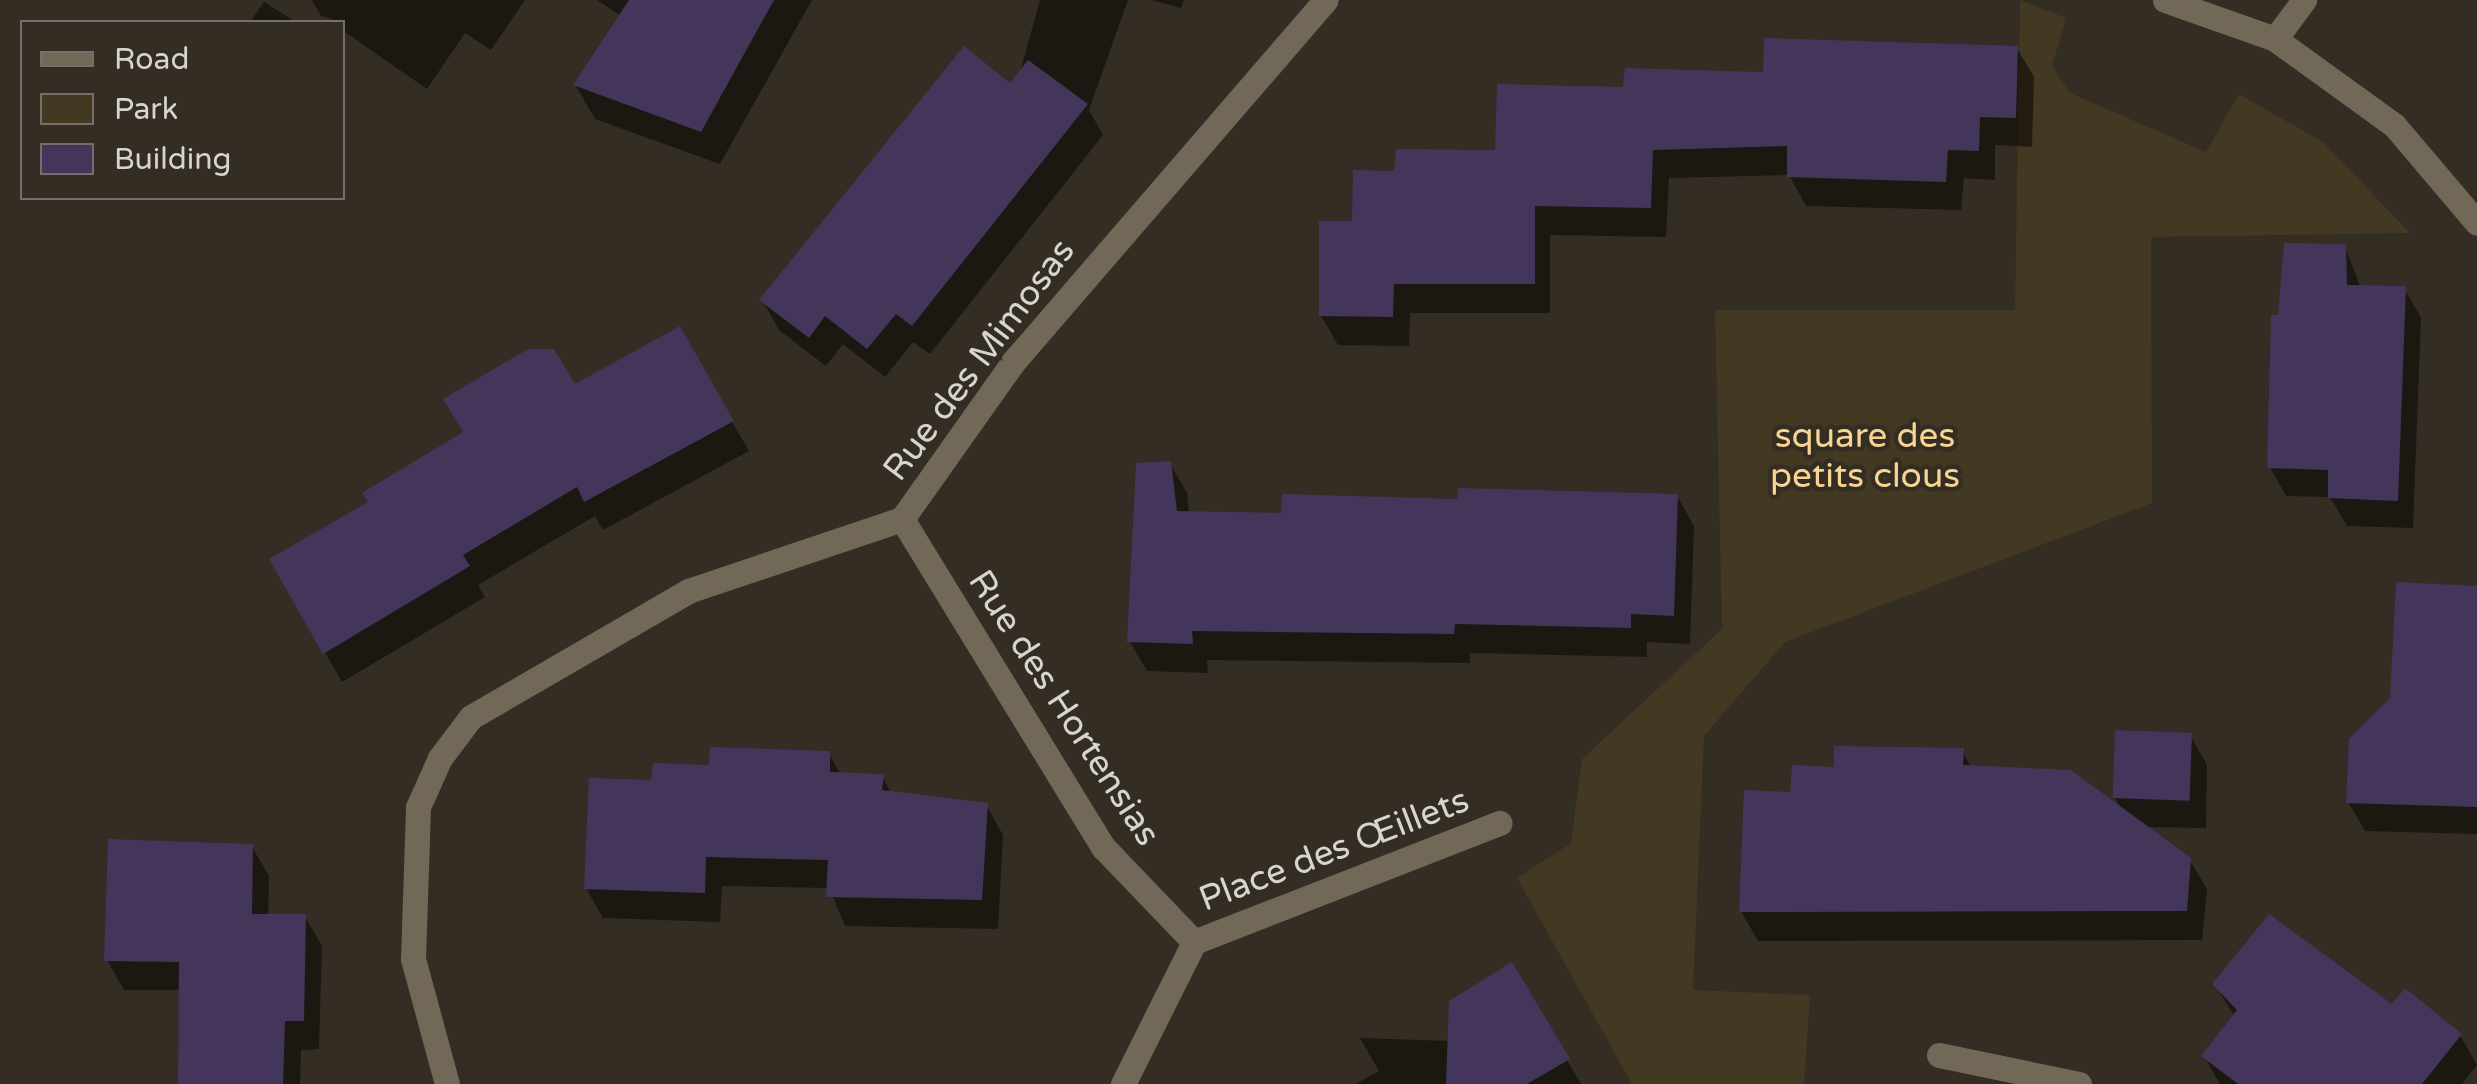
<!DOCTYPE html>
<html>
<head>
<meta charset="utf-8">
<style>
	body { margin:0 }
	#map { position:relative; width:2477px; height:1084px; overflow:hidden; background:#332d23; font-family:"Varela Round",sans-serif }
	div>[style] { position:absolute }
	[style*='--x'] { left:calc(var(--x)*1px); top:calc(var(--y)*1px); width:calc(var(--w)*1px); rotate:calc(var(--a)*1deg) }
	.green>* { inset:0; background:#433821 }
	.shadow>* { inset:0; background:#0007 }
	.building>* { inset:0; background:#43365a; transform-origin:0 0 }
	.minor>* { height:25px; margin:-12.5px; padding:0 12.5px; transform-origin:12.5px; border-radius:12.5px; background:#716857 }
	span { translate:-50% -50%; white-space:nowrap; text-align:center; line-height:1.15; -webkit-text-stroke:9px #332d23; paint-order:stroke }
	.street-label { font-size:35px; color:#d8d5ce }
	.park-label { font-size:35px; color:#f7d491 }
	.legend { position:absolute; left:20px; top:20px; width:325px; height:180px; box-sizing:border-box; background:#332d23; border:2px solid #757067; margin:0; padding:12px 18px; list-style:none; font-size:30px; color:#d8d5ce }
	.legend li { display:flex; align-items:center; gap:20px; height:50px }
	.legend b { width:50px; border:2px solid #757067 }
</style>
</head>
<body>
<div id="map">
	<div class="green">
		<i style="clip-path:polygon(2020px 0,2066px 18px,2052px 66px,2070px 93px,2206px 152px,2239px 94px,2323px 142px,2410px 233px,2151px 237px,2152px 503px,1785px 642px,1704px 736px,1693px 990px,1810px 995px,1804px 1084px,1632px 1084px,1517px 878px,1571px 843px,1582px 759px,1722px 629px,1715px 310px,2015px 310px)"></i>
	</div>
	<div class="shadow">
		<i style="clip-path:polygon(312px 0,525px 0,491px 50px,465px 33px,427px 89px,342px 30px,342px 22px,321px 16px)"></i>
		<i style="clip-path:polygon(597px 0,812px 0,720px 164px,595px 119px,576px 86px,621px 16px)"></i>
		<i style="clip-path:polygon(1040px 0,1128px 0,1089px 110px,1103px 135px,930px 354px,913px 342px,885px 377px,843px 344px,826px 366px,779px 330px,762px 300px,1015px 90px)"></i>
		<i style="clip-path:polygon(1152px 0,1184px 0,1181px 8px)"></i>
		<i style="clip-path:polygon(264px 2px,296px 22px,250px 22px)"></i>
		<i style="clip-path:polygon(2017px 48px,2034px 77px,2032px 147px,1995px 145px,1995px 180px,1964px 178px,1961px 210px,1806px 206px,1789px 175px,1669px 178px,1666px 237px,1550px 235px,1550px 313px,1410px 313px,1409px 346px,1338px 345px,1321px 316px,1354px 223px,1396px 174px,1498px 152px,1626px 90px)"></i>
		<i style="clip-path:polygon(2345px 247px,2361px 288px,2404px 289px,2421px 317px,2413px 528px,2347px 526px,2330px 497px,2286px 496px,2270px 467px,2280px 317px)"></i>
		<i style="clip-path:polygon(679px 329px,749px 451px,603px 530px,595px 516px,478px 585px,485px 597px,342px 682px,272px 560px)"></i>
		<i style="clip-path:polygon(1170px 464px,1187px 493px,1189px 513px,1284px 516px,1460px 501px,1677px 496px,1694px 526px,1690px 644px,1647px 642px,1647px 657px,1470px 653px,1470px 663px,1207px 660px,1208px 673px,1147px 671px,1130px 642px)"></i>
		<i style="clip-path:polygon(2477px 588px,2477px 834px,2365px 831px,2348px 802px,2392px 699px)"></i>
		<i style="clip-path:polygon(2190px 735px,2207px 765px,2206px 828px,2145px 827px,2189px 859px,2207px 889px,2202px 940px,1758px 941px,1741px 911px,1792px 795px,1836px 769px,1962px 751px,1972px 768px,2121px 809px,2114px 797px)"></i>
		<i style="clip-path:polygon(829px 754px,841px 775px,882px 777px,892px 794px,986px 805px,1003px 835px,998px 929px,845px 926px,829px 888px,722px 886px,720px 922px,603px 918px,586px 888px,653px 782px,712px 767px)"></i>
		<i style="clip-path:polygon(252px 847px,269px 876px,268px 916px,305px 917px,322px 946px,319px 1049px,301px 1050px,300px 1084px,179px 1084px,181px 990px,124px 990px,107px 960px)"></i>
		<i style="clip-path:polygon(1511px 966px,1581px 1084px,1356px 1084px,1379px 1071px,1360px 1038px,1450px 1041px)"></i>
		<i style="clip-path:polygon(2215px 985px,2393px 1008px,2460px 1035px,2477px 1065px,2462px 1084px,2220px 1084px,2204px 1056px,2235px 1017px)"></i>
	</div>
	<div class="building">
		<i style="clip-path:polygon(629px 0,774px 0,701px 132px,573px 85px)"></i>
		<i style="clip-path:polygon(1764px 38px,2018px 46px,2016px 118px,1980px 117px,1979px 151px,1948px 150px,1946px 182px,1787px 177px,1787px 146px,1653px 150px,1651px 208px,1535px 206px,1535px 284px,1394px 284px,1393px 317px,1319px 316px,1319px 221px,1352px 221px,1353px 170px,1394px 171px,1396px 149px,1495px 150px,1497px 84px,1623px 87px,1625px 68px,1763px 72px)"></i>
		<i style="clip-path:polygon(964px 46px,1010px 83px,1028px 60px,1088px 104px,912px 326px,896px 314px,867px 349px,825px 316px,809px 338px,759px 300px)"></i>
		<i style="clip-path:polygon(2284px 243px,2346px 244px,2347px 285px,2406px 286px,2398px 501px,2328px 498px,2328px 470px,2267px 468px,2271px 315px,2278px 315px)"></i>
		<i style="clip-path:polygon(680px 326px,734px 421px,584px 502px,577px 487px,463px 555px,470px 566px,323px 654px,269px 559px,368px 502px,362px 493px,463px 432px,443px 399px,528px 349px,554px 349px,575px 384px)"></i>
		<i style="clip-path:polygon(1171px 461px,1177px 511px,1281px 513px,1282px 494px,1457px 499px,1458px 488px,1678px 494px,1674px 616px,1631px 614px,1631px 628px,1455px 624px,1454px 634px,1192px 631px,1193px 644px,1127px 642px,1136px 463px)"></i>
		<i style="clip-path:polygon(2396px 582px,2477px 586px,2477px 807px,2346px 803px,2349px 739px,2390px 698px)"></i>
		<i style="left:2115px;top:730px;width:77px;height:68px;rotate:2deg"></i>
		<i style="clip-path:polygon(1834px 746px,1964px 748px,1963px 765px,2071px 770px,2191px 858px,2187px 911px,1739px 912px,1744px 790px,1790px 792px,1792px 765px,1834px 767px)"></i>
		<i style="clip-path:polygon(710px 747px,830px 751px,830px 772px,884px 774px,882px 790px,988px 803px,982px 900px,826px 897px,828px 860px,706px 857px,705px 893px,584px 889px,589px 778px,651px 780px,653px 763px,709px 765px)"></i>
		<i style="clip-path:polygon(108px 839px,253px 844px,252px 914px,306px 914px,304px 1021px,285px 1021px,283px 1084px,178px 1084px,179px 962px,104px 961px)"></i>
		<i style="clip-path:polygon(2269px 914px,2392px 1004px,2405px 988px,2462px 1034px,2422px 1084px,2238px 1084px,2201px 1056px,2237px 1010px,2212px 984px)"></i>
		<i style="clip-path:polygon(1512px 962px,1570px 1059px,1527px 1084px,1446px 1084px,1449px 1001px)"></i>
	</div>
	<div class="minor">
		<i style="--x:2165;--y:0;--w:117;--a:19.5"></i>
		<i style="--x:2275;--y:39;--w:147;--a:35.9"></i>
		<i style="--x:2394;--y:125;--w:128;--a:49.7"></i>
		<i style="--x:2275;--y:39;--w:49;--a:-53.4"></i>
		<i style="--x:902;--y:519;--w:386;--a:58.5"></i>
		<i style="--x:1104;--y:848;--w:130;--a:46.2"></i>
		<i style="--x:1194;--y:942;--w:328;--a:-21.3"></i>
		<i style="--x:1939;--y:1055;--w:143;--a:11.7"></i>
		<i style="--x:447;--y:1084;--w:130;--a:-105.2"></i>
		<i style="--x:413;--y:959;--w:152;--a:-88.1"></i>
		<i style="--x:418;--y:807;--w:54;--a:-65.8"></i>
		<i style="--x:440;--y:758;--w:51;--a:-52.9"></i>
		<i style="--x:471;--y:717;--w:251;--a:-30.1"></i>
		<i style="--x:688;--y:591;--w:226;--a:-18.6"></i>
		<i style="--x:902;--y:519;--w:194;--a:-54.7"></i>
		<i style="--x:1014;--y:361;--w:477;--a:-49.2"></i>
		<i style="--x:1123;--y:1084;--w:159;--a:-63.4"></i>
	</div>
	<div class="street-label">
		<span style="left:979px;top:360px;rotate:-53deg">Rue des Mimosas</span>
		<span style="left:1064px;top:708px;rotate:57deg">Rue des Hortensias</span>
		<span style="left:1334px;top:850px;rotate:-21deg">Place des Œillets</span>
	</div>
	<div class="park-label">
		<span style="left:1865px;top:456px">square des<br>petits clous</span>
	</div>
	<ul class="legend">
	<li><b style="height:12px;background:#716857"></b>Road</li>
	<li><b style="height:28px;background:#433821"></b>Park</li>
	<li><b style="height:28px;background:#43365a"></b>Building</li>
	</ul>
</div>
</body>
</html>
